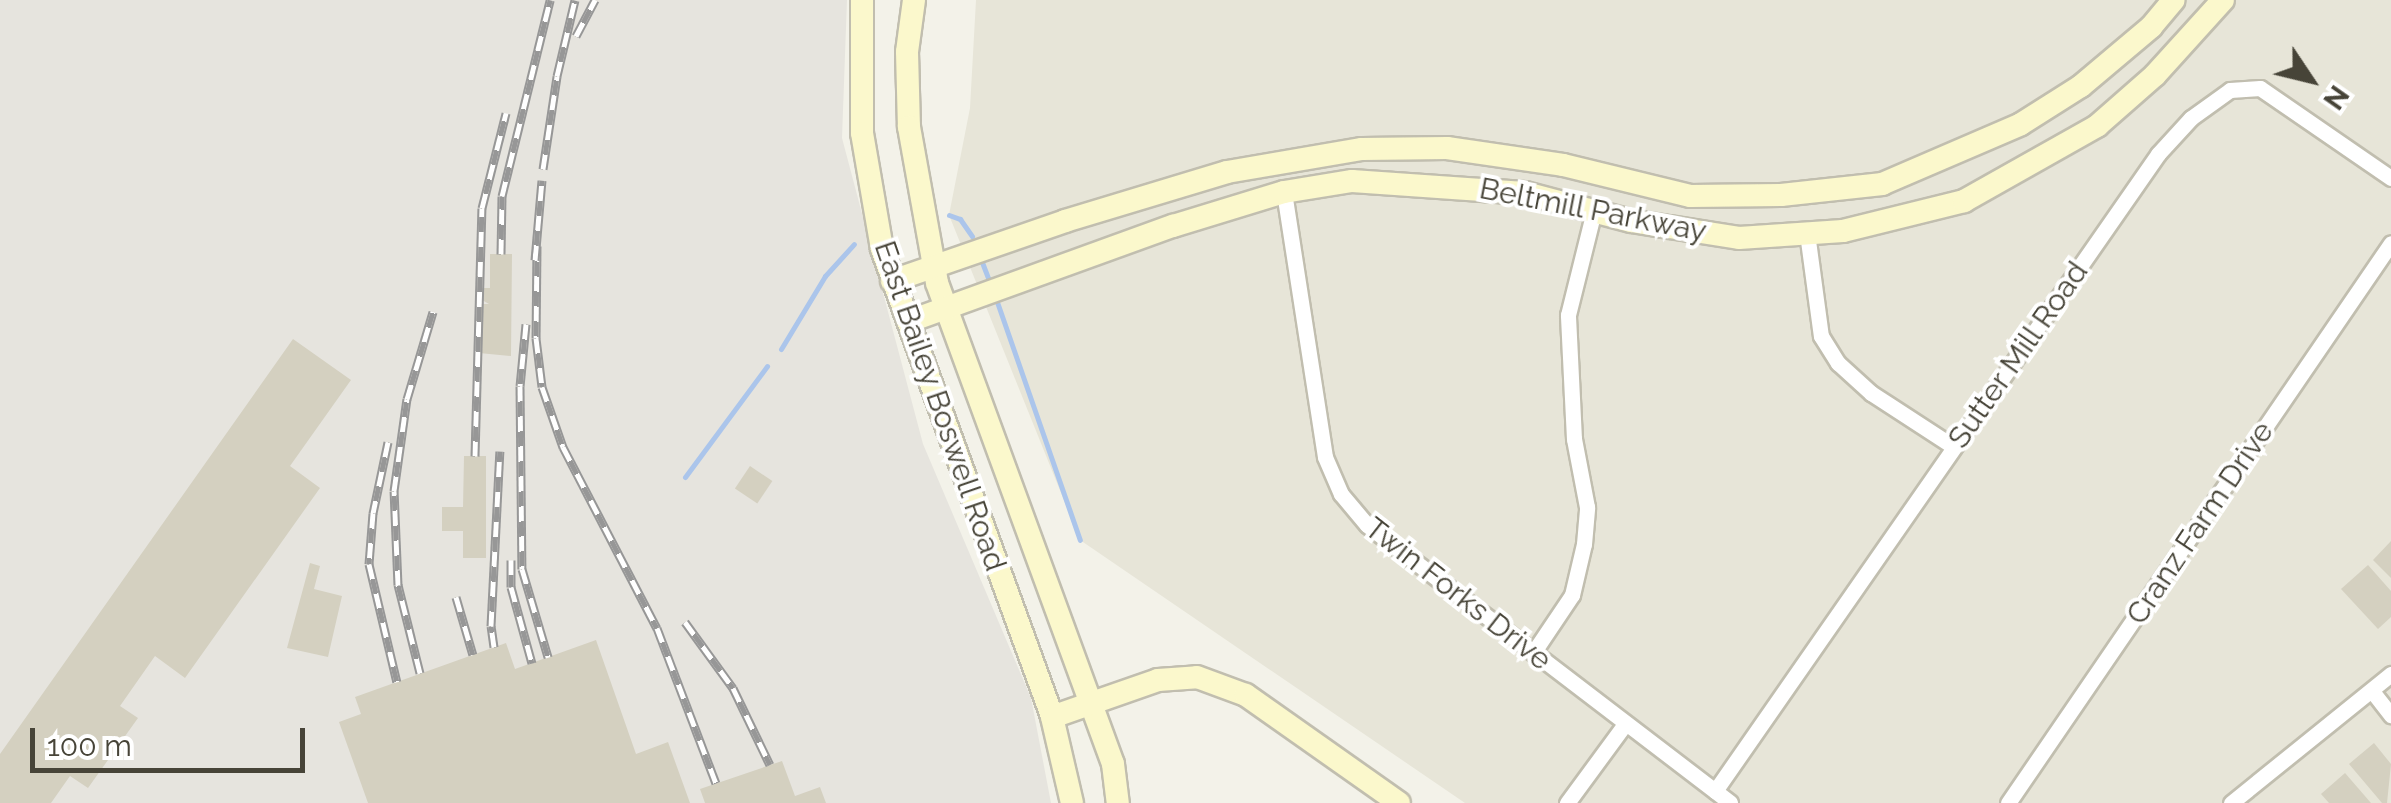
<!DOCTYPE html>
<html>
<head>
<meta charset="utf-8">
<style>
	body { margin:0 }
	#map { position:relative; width:2391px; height:803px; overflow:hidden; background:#f3f2e9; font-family:Raleway,sans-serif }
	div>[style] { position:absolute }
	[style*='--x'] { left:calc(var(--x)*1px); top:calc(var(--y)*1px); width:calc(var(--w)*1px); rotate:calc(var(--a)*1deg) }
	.residential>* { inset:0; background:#e7e5d8 }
	.industrial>* { inset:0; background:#e6e4de }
	.stream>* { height:5px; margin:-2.5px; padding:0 2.5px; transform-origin:2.5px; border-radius:2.5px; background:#abc5eb }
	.building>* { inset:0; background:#d4d0c0; transform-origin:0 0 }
	.roads { filter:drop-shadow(2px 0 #c1beaf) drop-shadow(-2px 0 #c1beaf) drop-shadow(0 2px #c1beaf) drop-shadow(0 -2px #c1beaf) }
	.street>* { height:15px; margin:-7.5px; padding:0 7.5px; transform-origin:7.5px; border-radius:7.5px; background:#fff }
	.secondary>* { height:22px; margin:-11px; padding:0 11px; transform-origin:11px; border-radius:11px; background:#fbf8cc }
	.rail>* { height:9px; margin-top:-4.5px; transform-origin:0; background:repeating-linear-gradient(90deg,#fff 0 15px,#979797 0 30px); box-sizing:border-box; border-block:2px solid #979797 }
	span { translate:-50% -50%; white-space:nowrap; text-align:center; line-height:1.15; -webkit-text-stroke:8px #fff; paint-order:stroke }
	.street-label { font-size:30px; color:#474438 }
	.north { position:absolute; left:2261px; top:30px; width:100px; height:100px; -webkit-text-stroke:8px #fff; paint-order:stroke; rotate:125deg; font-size:28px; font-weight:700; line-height:40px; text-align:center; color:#474438 }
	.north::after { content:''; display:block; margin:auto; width:35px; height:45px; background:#474438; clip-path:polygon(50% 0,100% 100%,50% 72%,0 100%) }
	.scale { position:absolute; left:30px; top:728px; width:275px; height:45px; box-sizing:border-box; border:5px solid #474438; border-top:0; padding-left:12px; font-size:30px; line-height:35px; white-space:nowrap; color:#474438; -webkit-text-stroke:8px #fff; paint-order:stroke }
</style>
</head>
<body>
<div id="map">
	<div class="residential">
		<i style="clip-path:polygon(976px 0,2391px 0,2391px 803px,1465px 803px,1080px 540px,949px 215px,970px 108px)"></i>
	</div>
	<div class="industrial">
		<i style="clip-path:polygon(0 0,847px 0,842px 138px,923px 444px,1031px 698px,1051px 803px,0 803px)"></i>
	</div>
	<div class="stream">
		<i style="--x:949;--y:215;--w:12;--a:20"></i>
		<i style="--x:960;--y:219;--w:21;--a:55"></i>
		<i style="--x:980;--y:257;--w:25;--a:69"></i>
		<i style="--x:996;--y:299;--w:255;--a:70.8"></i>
		<i style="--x:781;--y:349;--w:85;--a:-58.9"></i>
		<i style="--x:825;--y:276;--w:43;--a:-47.8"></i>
		<i style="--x:685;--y:477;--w:138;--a:-53.5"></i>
	</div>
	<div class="building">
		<i style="clip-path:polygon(490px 254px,512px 254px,511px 356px,479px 353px,480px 304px,489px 304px,482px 300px,482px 288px,490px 288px)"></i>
		<i style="clip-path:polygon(293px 339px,351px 380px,290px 466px,320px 488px,185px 678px,155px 656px,120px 706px,138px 718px,88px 788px,70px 776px,51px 803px,0 803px,0 754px)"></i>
		<i style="clip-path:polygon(464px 456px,486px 456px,486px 558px,463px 558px,463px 531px,442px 531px,442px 507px,463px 507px)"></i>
		<i style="left:750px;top:466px;width:27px;height:27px;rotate:34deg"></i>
		<i style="clip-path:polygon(2391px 541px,2391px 578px,2373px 560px)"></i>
		<i style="clip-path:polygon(310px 563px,320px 566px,314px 589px,342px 596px,328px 657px,287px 648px)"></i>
		<i style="clip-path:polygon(2368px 565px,2391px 591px,2391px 617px,2378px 629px,2341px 589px)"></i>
		<i style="clip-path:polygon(596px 640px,636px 754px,668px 742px,690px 803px,368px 803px,339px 722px,361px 714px,355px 697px,506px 643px,515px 669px)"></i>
		<i style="clip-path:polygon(2374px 743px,2391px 764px,2387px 803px,2382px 803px,2349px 764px)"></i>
		<i style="clip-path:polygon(782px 761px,795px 796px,820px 787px,826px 803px,705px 803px,700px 789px)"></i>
		<i style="clip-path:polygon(2345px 773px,2371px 803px,2329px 803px,2321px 794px)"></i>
	</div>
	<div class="roads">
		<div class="street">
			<i style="--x:1284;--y:192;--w:268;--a:81.2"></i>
			<i style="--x:1325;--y:457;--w:40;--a:66.6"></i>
			<i style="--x:1341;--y:494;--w:40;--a:50"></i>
			<i style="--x:1367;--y:525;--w:457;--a:37.4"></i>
			<i style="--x:1807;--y:233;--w:104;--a:82.3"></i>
			<i style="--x:1821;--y:336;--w:32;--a:58"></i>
			<i style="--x:1838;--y:363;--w:45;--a:42.3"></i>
			<i style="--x:1871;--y:393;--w:99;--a:33"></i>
			<i style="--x:1533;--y:653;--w:70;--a:-56.1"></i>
			<i style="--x:1572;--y:595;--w:52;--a:-76.8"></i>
			<i style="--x:1584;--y:544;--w:37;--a:-85"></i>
			<i style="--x:1587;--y:507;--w:69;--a:-100.8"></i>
			<i style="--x:1574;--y:439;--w:124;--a:-92.8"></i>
			<i style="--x:1568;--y:315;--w:107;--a:-76"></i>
			<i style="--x:2372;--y:691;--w:31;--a:52"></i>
			<i style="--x:1715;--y:791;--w:776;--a:-55.18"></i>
			<i style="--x:2158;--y:154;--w:49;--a:-47.5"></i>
			<i style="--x:2191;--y:118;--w:48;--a:-35.7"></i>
			<i style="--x:2230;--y:90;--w:30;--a:-4"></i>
			<i style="--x:2260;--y:88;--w:159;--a:34.5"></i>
			<i style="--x:1567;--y:803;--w:98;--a:-53.7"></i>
			<i style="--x:2008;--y:803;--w:678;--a:-55.63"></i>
			<i style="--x:2231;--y:803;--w:206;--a:-38.9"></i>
		</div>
		<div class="secondary">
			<i style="--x:862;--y:0;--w:133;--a:90"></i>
			<i style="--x:862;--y:133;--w:118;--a:80.2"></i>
			<i style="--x:882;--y:249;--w:498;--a:70"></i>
			<i style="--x:1052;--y:717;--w:88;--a:76.9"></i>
			<i style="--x:914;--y:0;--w:52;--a:97.7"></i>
			<i style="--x:907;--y:52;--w:75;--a:88.5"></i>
			<i style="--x:909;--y:127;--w:158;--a:79.8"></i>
			<i style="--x:937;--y:283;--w:512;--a:69.9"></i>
			<i style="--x:1113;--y:764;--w:39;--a:83"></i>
			<i style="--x:892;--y:281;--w:183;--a:-19.1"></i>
			<i style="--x:1065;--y:221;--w:169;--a:-16.8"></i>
			<i style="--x:1227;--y:172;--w:137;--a:-9.7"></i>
			<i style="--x:1362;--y:149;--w:85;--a:-0.7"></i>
			<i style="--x:1447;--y:148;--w:117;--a:8.3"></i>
			<i style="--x:1563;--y:165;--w:131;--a:13.7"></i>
			<i style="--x:1690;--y:196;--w:91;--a:-0.6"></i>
			<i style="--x:1781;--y:195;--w:102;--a:-6.2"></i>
			<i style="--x:1882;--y:184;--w:151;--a:-23.3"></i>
			<i style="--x:2021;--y:124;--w:71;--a:-32.3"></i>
			<i style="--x:2081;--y:86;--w:92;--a:-40.1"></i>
			<i style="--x:2151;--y:27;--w:35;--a:-50"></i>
			<i style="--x:910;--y:321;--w:280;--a:-19.9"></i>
			<i style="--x:1173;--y:226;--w:116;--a:-17"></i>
			<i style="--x:1284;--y:192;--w:69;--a:-9.2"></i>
			<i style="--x:1352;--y:181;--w:173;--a:4"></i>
			<i style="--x:1525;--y:193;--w:110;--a:14.8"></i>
			<i style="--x:1631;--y:221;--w:109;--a:8.9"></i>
			<i style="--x:1739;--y:238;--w:104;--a:-3.9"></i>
			<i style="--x:1843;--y:231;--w:125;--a:-13.9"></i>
			<i style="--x:1964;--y:201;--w:153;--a:-29.4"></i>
			<i style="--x:2097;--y:126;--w:77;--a:-41.3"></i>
			<i style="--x:2155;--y:75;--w:101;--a:-47.8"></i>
			<i style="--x:1052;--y:717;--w:112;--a:-19.2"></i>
			<i style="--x:1158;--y:680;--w:39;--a:-4"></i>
			<i style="--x:1197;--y:677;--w:52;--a:20.2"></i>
			<i style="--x:1246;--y:695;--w:187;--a:35.2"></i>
		</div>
	</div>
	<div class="rail">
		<i style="--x:576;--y:36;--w:41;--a:-62.2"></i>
		<i style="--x:543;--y:169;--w:94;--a:-81.4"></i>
		<i style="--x:557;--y:76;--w:78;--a:-76.7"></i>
		<i style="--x:537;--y:246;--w:92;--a:90.6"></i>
		<i style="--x:536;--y:338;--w:49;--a:83"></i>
		<i style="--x:542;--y:387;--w:64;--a:70.7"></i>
		<i style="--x:563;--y:447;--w:204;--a:62.6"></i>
		<i style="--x:657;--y:628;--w:166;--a:69.2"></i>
		<i style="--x:501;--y:254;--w:58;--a:-89"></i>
		<i style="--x:502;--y:196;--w:202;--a:-76.2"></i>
		<i style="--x:535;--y:260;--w:80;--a:-85"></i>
		<i style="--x:526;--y:324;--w:62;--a:95.5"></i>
		<i style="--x:520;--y:386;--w:183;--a:89.4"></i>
		<i style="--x:522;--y:569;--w:92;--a:73.5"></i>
		<i style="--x:388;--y:442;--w:73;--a:101.9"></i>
		<i style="--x:373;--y:513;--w:51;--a:94.5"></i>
		<i style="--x:369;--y:564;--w:121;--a:76.7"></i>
		<i style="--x:475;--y:456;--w:248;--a:-88.4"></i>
		<i style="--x:482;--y:208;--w:98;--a:-75.8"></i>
		<i style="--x:511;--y:560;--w:27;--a:90"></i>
		<i style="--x:511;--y:587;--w:79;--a:74.6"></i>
		<i style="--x:456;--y:597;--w:60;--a:73.7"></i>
		<i style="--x:685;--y:622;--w:82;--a:54"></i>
		<i style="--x:733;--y:688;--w:85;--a:64.3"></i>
		<i style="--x:494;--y:647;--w:21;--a:-98"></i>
		<i style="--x:491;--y:626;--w:175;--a:-87.1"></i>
		<i style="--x:420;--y:673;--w:91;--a:-104"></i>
		<i style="--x:398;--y:585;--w:94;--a:-92.4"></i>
		<i style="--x:394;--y:491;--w:93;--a:-82"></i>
		<i style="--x:407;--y:399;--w:91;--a:-73.4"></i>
	</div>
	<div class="street-label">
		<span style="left:1593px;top:210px;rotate:11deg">Beltmill Parkway</span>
		<span style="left:2018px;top:355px;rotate:-55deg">Sutter Mill Road</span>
		<span style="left:940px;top:406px;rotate:71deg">East Bailey Boswell Road</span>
		<span style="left:2200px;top:523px;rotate:-56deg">Cranz Farm Drive</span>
		<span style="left:1458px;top:594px;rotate:38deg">Twin Forks Drive</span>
	</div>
	<div class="north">N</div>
	<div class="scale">100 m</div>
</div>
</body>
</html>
